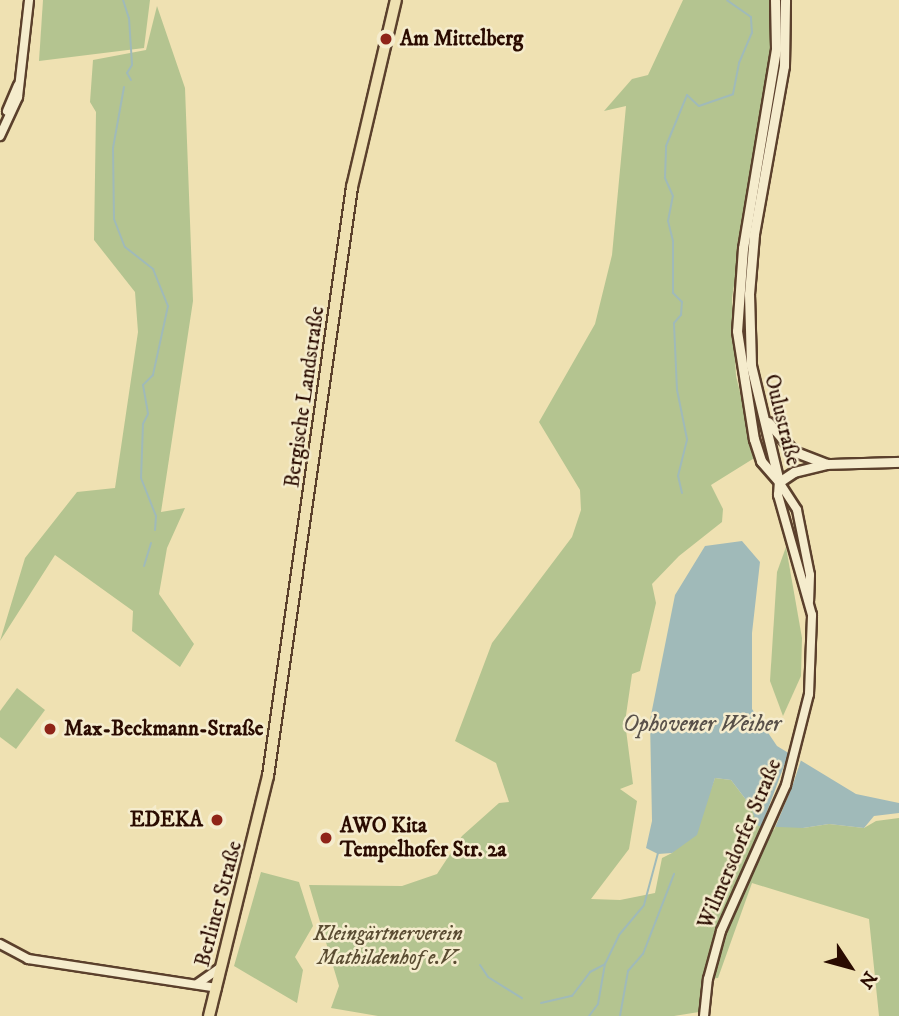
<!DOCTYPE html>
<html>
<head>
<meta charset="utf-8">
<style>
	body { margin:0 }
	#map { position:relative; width:899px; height:1016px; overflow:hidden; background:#efe1b2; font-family:"IM FELL DW Pica",serif }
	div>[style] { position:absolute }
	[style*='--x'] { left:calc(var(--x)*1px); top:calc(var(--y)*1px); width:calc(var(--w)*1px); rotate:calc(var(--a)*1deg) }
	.green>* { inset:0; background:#b4c490 }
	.water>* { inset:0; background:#a0bab9 }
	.pier>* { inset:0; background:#efe1b2 }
	.stream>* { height:2px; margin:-1px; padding:0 1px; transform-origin:1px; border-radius:1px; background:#a0bab9 }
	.roads { filter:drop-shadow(2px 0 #5b402c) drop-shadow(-2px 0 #5b402c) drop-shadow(0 2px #5b402c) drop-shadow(0 -2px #5b402c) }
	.tertiary>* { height:8px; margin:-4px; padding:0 4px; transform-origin:4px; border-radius:4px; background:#f5eccd }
	.secondary>* { height:9px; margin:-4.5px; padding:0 4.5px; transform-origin:4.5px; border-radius:4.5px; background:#f5eccd }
	.primary>* { height:10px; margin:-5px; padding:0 5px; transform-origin:5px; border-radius:5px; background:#efe1b2 }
	.dots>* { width:19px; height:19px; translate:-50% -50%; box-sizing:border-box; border:4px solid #f5eccd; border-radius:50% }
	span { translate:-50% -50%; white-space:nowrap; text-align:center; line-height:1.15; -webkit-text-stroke:5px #f5eccd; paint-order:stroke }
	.poi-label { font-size:21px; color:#2a0b00; font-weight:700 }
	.left { translate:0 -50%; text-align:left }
	.right { translate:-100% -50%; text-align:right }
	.street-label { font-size:21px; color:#2a0b00 }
	.park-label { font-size:21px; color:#5a4c32; font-style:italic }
	.water-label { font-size:23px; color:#59514a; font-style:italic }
	.north { position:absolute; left:815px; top:932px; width:70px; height:70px; -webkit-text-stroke:5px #f5eccd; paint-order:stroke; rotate:126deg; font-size:19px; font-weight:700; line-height:28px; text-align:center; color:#2a0b00 }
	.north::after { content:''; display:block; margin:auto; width:24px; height:32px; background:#2a0b00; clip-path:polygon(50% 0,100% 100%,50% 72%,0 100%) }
</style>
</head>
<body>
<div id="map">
	<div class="green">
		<i style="clip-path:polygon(43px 0,150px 0,144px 48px,39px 61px)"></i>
		<i style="clip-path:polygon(683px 0,771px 0,770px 61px,732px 298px,736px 376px,756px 457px,711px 485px,723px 509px,722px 522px,679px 556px,652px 584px,656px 603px,640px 671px,632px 674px,625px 722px,633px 784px,620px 789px,637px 801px,629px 849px,591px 899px,620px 900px,655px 893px,662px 858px,672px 853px,705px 805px,715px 778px,731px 780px,750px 805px,803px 828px,829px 824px,864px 828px,876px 821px,899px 818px,899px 1016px,879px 1016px,869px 919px,752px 883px,718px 978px,706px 979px,699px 1012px,674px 1016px,378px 1016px,331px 1008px,339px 986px,309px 885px,402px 886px,437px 874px,462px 836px,499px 803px,509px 802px,496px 763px,455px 741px,492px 643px,572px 537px,581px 510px,580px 490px,539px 422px,595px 324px,612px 255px,626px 106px,604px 111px,632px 79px,648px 75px)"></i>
		<i style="clip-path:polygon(157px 6px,185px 88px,193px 301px,161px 512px,185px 508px,167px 548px,159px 594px,194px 644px,180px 667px,132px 631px,133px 611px,55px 555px,0 641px,25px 558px,77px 492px,115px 488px,138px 332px,135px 292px,94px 240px,96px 112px,90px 102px,93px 60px,146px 50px)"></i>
		<i style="clip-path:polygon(786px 547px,802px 638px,801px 676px,783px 716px,770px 681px,777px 572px)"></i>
		<i style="clip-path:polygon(17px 688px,45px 710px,16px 749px,0 737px,0 711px)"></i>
		<i style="clip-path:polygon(261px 872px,299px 882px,313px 926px,295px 957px,303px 970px,297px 1003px,234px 966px)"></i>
	</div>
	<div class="water">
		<i style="clip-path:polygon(742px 541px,760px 562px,752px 633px,752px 709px,777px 746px,856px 794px,899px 803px,899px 813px,874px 816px,864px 828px,829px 824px,803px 828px,758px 826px,750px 805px,731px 780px,715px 778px,697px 835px,672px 853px,658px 854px,646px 848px,652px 821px,650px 720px,675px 595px,705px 546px)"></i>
	</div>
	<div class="pier">
		<i style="clip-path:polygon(790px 750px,802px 757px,792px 787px,774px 830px,760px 830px)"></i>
	</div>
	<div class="stream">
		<i style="--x:123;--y:0;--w:19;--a:72"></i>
		<i style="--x:129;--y:18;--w:47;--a:86.3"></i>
		<i style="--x:132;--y:65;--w:9;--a:122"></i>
		<i style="--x:127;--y:73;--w:8;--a:60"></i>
		<i style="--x:124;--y:87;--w:62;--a:100.2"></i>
		<i style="--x:113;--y:148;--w:71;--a:89.2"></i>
		<i style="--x:114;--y:219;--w:30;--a:69"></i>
		<i style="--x:125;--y:247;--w:36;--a:38"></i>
		<i style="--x:153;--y:269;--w:40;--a:68"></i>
		<i style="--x:168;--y:306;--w:71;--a:102.3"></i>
		<i style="--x:153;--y:375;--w:14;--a:135"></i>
		<i style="--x:143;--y:385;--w:29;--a:80"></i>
		<i style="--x:148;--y:414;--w:11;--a:117"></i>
		<i style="--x:143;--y:424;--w:54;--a:92.1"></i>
		<i style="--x:141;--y:478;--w:41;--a:68.5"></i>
		<i style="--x:156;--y:516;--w:14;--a:94"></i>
		<i style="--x:682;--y:493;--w:17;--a:-103"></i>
		<i style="--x:678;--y:476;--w:38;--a:-76"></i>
		<i style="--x:687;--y:439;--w:50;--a:-101.5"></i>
		<i style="--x:677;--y:390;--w:67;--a:-92.6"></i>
		<i style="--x:674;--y:323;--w:11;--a:-49"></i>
		<i style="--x:681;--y:315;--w:13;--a:-86"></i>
		<i style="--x:682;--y:302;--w:13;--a:-135"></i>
		<i style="--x:673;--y:293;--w:52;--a:-90"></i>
		<i style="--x:673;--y:241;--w:21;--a:-104"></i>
		<i style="--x:668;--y:221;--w:25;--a:-79"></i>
		<i style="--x:673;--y:196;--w:20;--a:-114"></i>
		<i style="--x:665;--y:178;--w:32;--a:-88"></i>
		<i style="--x:666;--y:146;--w:55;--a:-67.6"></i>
		<i style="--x:687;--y:95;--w:16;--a:43"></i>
		<i style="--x:699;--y:106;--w:36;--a:-19"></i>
		<i style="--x:733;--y:94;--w:32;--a:-79"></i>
		<i style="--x:739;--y:63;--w:33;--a:-67"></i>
		<i style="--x:752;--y:33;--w:16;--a:-94"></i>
		<i style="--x:751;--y:17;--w:29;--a:-145"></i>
		<i style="--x:144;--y:566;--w:24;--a:-73"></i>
		<i style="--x:480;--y:965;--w:14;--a:56"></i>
		<i style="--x:488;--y:977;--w:40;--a:32"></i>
		<i style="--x:541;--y:1003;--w:32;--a:-13"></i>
		<i style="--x:572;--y:996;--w:30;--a:-53"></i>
		<i style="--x:590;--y:972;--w:17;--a:-28"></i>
		<i style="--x:589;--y:1016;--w:15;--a:-53"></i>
		<i style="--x:598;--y:1004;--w:41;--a:-80.1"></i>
		<i style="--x:605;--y:964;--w:32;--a:-64"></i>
		<i style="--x:619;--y:935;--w:39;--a:-50"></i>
		<i style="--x:644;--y:905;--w:54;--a:-74.9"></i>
		<i style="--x:620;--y:1016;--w:46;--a:-79.9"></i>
		<i style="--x:628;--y:971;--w:23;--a:-49"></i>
		<i style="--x:643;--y:954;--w:86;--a:-68.8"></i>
	</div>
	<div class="roads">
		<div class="tertiary">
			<i style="--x:7;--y:111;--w:28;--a:-67"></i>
			<i style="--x:0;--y:136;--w:43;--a:-65.2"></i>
			<i style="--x:18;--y:97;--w:98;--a:-83.5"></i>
			<i style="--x:779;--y:482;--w:33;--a:57"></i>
			<i style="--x:797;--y:510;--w:66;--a:78.7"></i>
			<i style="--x:810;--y:575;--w:26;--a:92"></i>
			<i style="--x:0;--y:944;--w:32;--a:28"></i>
			<i style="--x:28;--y:959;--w:191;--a:8.7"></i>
			<i style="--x:197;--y:984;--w:29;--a:-35"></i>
			<i style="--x:704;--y:1016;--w:37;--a:-84"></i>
			<i style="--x:708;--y:979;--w:50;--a:-74.8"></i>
			<i style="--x:721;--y:931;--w:160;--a:-66"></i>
			<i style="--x:786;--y:785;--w:94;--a:-75.8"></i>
			<i style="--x:809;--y:694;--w:79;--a:-87.8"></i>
			<i style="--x:812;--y:615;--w:125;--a:-105.8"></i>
			<i style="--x:778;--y:495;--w:13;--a:-86"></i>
		</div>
		<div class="secondary">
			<i style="--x:775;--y:0;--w:49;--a:88.8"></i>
			<i style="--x:776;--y:49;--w:202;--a:99.4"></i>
			<i style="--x:743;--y:248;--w:83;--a:94.1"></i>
			<i style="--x:737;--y:331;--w:109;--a:81.1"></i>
			<i style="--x:754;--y:439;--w:23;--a:72"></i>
			<i style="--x:761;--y:461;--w:28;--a:49"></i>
			<i style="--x:768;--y:422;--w:38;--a:49"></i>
			<i style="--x:793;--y:451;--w:36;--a:21"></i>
			<i style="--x:779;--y:482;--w:120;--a:-103.5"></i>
			<i style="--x:751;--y:365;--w:71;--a:-91.6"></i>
			<i style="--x:749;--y:294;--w:60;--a:-85.2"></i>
			<i style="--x:754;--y:234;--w:171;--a:-79.9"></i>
			<i style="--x:784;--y:66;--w:66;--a:-89.1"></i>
			<i style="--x:779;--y:482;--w:18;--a:-34"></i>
			<i style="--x:794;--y:472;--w:34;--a:-14"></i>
			<i style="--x:827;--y:464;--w:72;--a:-1.6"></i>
		</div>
		<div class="primary">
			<i style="--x:209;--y:1016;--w:247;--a:-76.2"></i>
			<i style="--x:268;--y:776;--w:595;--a:-81.88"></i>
			<i style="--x:352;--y:187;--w:192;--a:-76.8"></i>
		</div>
	</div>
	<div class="dots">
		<i style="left:386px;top:39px;background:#8f2418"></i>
		<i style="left:50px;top:729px;background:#8f2418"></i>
		<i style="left:217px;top:820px;background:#8f2418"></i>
		<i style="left:326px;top:838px;background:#8f2418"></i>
	</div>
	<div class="poi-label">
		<span class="left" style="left:400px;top:39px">Am Mittelberg</span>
		<span class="left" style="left:64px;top:729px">Max-Beckmann-Straße</span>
		<span class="right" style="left:203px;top:820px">EDEKA</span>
		<span class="left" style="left:340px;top:838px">AWO Kita<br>Tempelhofer Str. 2a</span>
	</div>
	<div class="street-label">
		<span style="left:305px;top:397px;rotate:-82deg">Bergische Landstraße</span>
		<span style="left:782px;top:420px;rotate:76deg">Oulustraße</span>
		<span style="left:740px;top:844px;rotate:-67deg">Wilmersdorfer Straße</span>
		<span style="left:219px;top:904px;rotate:-75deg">Berliner Straße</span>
	</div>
	<div class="park-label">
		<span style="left:388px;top:946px">Kleingärtnerverein<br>Mathildenhof e.V.</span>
	</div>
	<div class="water-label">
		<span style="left:702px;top:725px">Ophovener Weiher</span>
	</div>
	<div class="north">N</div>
</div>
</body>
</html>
